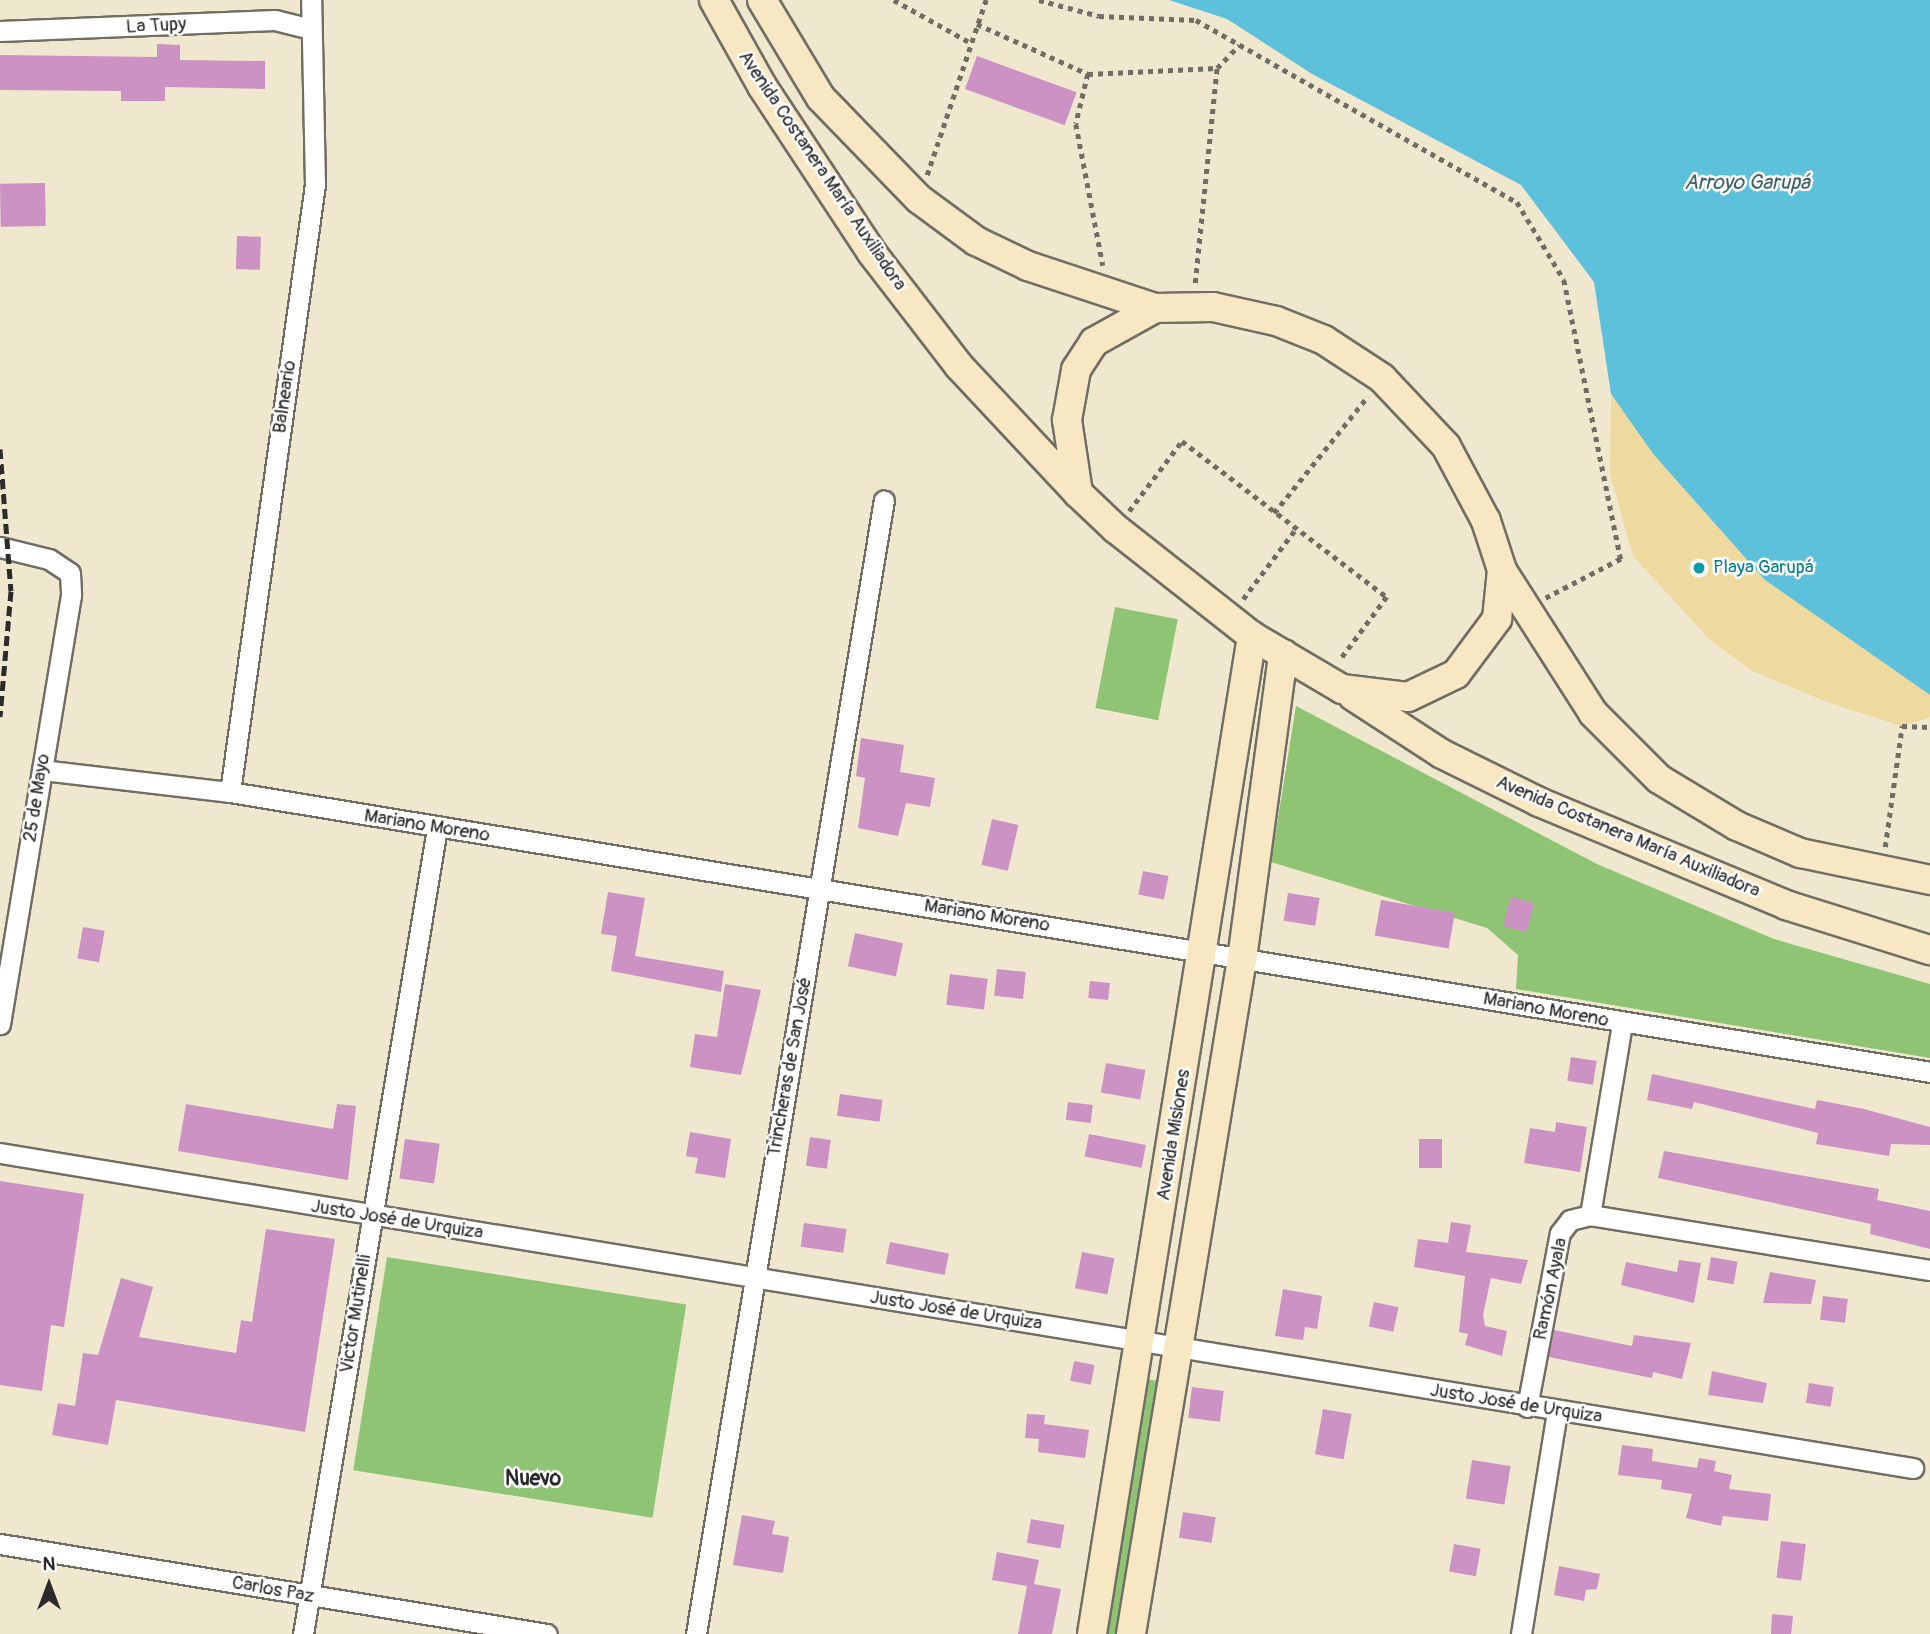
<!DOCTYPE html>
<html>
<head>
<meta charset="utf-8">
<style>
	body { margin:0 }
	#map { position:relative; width:1930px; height:1634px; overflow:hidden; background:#efe8cf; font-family:Pangolin,sans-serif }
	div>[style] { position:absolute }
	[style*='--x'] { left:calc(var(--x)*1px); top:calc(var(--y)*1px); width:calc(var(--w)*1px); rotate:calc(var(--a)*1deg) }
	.green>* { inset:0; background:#90c475; transform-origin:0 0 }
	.sand>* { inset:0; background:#eeda9e }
	.water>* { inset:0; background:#5ec1dc }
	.building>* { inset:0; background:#cc92c3; transform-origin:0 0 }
	.path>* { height:4.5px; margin-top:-2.25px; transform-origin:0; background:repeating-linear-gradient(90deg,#706d64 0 5px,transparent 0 10px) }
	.roads { filter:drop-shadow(2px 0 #706d64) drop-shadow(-2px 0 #706d64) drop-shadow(0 2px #706d64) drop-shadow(0 -2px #706d64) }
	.minor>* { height:19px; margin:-9.5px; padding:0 9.5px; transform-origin:9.5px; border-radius:9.5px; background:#fff }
	.secondary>* { height:28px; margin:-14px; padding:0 14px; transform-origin:14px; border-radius:14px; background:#f8e7c3 }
	.rail>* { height:5px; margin-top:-2.5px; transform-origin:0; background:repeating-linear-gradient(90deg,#2b2b2b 0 10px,transparent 0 15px) }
	.dots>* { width:19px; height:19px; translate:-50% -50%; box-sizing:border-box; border:4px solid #fff; border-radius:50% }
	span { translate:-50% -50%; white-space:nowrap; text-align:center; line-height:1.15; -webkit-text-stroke:5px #fff; paint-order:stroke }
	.street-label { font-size:19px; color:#2b2b2b }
	.culture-label { font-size:19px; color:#0d838f }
	.left { translate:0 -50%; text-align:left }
	.water-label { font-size:21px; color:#3d6069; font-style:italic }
	.neighbourhood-label { font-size:21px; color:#2b2b2b; font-weight:700 }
	.north { position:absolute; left:14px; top:1550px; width:70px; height:70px; -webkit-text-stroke:5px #fff; paint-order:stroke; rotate:0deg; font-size:19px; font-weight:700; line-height:28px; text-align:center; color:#2b2b2b }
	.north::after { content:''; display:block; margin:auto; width:24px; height:32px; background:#2b2b2b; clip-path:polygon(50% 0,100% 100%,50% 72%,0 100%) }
</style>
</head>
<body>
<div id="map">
	<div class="green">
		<i style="left:1115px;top:607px;width:64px;height:103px;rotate:11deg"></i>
		<i style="clip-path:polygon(1296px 706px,1597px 864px,1774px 939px,1930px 984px,1930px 1058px,1516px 989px,1518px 955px,1487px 928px,1271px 862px)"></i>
		<i style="left:387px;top:1257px;width:303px;height:216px;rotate:9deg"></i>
		<i style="left:1140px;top:1378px;width:19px;height:259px;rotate:9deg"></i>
	</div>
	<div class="sand">
		<i style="clip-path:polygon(1611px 394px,1654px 455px,1765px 580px,1930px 695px,1930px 717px,1902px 726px,1829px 703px,1752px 671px,1710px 640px,1633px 556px,1610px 474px)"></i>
	</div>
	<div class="water">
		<i style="clip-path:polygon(1169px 0,1930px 0,1930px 695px,1765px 580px,1654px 455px,1611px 394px,1594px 282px,1521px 185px,1312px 74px,1227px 19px)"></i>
	</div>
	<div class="building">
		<i style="clip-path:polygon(157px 44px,180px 45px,180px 60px,265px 61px,265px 89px,165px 87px,165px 101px,121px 101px,121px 91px,0 90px,0 55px,157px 57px)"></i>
		<i style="left:977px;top:56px;width:106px;height:35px;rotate:20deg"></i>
		<i style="left:45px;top:183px;width:43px;height:45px;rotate:89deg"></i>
		<i style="left:237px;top:236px;width:24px;height:33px;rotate:2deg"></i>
		<i style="clip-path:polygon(861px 738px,904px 745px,900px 772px,935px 778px,930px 807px,906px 803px,898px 836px,858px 828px,865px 778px,856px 776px)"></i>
		<i style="left:992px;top:819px;width:27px;height:47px;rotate:13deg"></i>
		<i style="left:1143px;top:871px;width:26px;height:24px;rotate:11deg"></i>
		<i style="clip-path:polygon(608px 892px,645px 898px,635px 956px,724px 971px,721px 992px,611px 971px,617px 936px,601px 934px)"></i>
		<i style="left:1288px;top:893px;width:32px;height:28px;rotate:9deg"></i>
		<i style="left:1511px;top:897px;width:24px;height:30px;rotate:15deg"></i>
		<i style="left:1381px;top:900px;width:75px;height:36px;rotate:10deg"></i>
		<i style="left:83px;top:927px;width:22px;height:32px;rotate:10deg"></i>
		<i style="left:855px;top:933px;width:49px;height:34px;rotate:12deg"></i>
		<i style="left:997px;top:969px;width:29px;height:27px;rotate:6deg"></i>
		<i style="left:950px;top:974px;width:38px;height:31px;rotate:7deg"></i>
		<i style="left:1090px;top:981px;width:20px;height:17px;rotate:6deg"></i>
		<i style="clip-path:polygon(725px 984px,761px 990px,741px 1075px,690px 1067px,695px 1034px,717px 1037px)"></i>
		<i style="left:1571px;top:1057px;width:26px;height:24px;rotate:9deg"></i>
		<i style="left:1106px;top:1063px;width:40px;height:30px;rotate:10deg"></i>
		<i style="clip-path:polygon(1652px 1074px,1815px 1109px,1817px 1100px,1864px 1109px,1930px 1127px,1930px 1145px,1891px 1144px,1889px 1156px,1816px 1144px,1818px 1133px,1694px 1102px,1692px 1109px,1647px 1100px)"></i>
		<i style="left:840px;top:1094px;width:43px;height:22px;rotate:8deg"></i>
		<i style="left:1068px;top:1102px;width:25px;height:18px;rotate:7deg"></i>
		<i style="clip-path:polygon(186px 1104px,333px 1129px,337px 1104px,356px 1106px,348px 1180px,178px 1151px)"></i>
		<i style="clip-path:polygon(1556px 1122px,1587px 1127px,1580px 1172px,1524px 1163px,1530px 1128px,1555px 1132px)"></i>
		<i style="clip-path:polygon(690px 1132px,731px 1139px,725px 1178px,695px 1173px,698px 1158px,686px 1156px)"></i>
		<i style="left:1089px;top:1134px;width:58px;height:23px;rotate:11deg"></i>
		<i style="left:810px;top:1137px;width:21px;height:29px;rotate:8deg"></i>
		<i style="left:405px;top:1139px;width:35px;height:40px;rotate:8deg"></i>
		<i style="left:1419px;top:1139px;width:23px;height:29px"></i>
		<i style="clip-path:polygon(1664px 1151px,1879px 1189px,1877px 1200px,1930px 1211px,1930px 1249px,1870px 1234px,1871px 1224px,1658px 1178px)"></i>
		<i style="clip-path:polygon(0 1181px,84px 1194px,64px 1327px,51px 1325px,42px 1391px,0 1385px)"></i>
		<i style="clip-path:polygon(1451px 1222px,1471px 1225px,1466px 1252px,1528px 1260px,1521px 1284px,1491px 1278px,1483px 1315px,1485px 1326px,1507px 1331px,1502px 1356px,1465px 1345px,1468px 1334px,1459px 1332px,1465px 1276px,1414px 1267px,1418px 1239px,1448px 1243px)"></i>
		<i style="left:804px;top:1223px;width:43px;height:24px;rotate:8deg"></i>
		<i style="clip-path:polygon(266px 1229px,335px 1239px,305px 1432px,116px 1400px,108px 1445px,52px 1435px,58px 1403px,75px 1406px,83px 1353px,98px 1355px,121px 1278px,153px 1287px,139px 1337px,236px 1353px,241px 1320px,252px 1322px)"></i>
		<i style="left:890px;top:1242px;width:60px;height:22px;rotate:11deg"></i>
		<i style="left:1082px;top:1252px;width:33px;height:37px;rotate:11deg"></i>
		<i style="left:1711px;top:1257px;width:27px;height:23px;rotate:10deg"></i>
		<i style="clip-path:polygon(1679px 1260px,1701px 1263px,1694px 1303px,1621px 1285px,1626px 1262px,1677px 1272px)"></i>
		<i style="clip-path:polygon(1770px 1272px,1816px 1280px,1811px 1304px,1763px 1303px)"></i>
		<i style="clip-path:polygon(1283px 1289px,1322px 1296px,1317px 1329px,1305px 1327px,1303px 1340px,1275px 1336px)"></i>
		<i style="left:1823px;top:1296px;width:25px;height:24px;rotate:7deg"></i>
		<i style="left:1374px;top:1302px;width:25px;height:25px;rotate:12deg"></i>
		<i style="clip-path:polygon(1554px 1330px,1632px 1346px,1634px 1335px,1691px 1343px,1682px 1379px,1653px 1372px,1652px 1378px,1549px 1357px)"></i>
		<i style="left:1074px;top:1361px;width:21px;height:20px;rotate:11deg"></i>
		<i style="clip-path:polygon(1712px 1371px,1767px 1383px,1763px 1403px,1708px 1395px)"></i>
		<i style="left:1809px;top:1383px;width:25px;height:20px;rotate:9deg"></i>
		<i style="left:1192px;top:1387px;width:32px;height:31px;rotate:7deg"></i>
		<i style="left:1323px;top:1409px;width:29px;height:46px;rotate:10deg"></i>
		<i style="clip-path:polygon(1027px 1414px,1045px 1415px,1044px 1424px,1089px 1430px,1085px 1458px,1038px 1452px,1039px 1439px,1025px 1438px)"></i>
		<i style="clip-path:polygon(1622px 1445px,1653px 1449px,1652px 1461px,1697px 1468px,1699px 1458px,1716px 1461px,1714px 1471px,1732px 1475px,1729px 1489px,1771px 1494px,1768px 1521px,1723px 1516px,1721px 1526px,1686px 1518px,1692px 1494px,1661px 1489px,1662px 1480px,1618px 1475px)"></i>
		<i style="left:1472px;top:1460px;width:39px;height:39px;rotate:9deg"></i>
		<i style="left:1183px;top:1512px;width:33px;height:26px;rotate:9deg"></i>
		<i style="clip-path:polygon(742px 1515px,775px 1521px,772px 1534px,789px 1537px,783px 1573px,733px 1565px)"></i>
		<i style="left:1031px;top:1519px;width:34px;height:24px;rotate:10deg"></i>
		<i style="left:1781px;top:1541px;width:25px;height:37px;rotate:7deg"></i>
		<i style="left:1454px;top:1544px;width:27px;height:28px;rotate:10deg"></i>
		<i style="clip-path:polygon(997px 1552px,1039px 1560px,1034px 1584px,1061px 1589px,1052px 1634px,1018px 1634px,1027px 1586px,992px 1580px)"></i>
		<i style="clip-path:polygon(1559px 1566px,1600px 1574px,1597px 1589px,1586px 1590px,1584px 1601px,1554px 1595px)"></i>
		<i style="clip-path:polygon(1772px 1614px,1793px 1616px,1791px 1634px,1771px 1634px)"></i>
	</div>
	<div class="path">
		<i style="--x:894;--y:0;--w:88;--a:29.2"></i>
		<i style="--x:1039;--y:0;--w:62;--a:14.9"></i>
		<i style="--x:1099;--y:16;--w:97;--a:2.4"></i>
		<i style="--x:1196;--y:20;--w:369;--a:29.6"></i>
		<i style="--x:1517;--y:202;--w:91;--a:58.9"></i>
		<i style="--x:1564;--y:280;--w:285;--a:78.5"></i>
		<i style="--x:1621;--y:559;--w:85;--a:152.5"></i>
		<i style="--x:977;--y:24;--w:122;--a:24.2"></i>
		<i style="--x:1088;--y:74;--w:129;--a:-2.7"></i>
		<i style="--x:1217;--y:68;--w:32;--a:-46"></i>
		<i style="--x:1088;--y:74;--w:51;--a:103.5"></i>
		<i style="--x:1076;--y:124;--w:144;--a:79.2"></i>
		<i style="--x:927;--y:175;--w:185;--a:-71.4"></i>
		<i style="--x:1195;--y:283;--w:216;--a:-84.2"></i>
		<i style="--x:1129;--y:511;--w:88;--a:-52.9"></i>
		<i style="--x:1182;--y:441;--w:258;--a:37.3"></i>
		<i style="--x:1387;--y:597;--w:79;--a:126.7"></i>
		<i style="--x:1274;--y:513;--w:150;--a:-51.2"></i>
		<i style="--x:1243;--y:599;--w:86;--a:-53"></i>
		<i style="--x:1885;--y:847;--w:122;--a:-82"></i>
		<i style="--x:1902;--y:726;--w:28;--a:2"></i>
	</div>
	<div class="roads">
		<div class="minor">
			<i style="--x:0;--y:31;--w:275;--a:-2.3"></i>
			<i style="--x:275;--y:20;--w:37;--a:14"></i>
			<i style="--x:0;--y:547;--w:50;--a:13.8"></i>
			<i style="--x:49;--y:559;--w:25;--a:34"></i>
			<i style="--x:70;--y:573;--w:22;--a:87"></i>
			<i style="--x:71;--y:595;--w:435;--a:99.4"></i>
			<i style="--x:42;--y:770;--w:189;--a:6.7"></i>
			<i style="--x:230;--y:792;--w:1723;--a:9.35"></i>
			<i style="--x:230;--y:792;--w:614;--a:-82.04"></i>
			<i style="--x:315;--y:184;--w:184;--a:-91.2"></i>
			<i style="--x:0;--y:1153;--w:1939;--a:9.35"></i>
			<i style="--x:1590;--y:1215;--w:344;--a:9.2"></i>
			<i style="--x:1527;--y:1407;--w:177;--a:-79.3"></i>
			<i style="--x:1560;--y:1233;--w:16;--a:-52"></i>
			<i style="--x:1570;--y:1220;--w:21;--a:-14"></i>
			<i style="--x:1590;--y:1215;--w:195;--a:-80.5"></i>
			<i style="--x:0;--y:1544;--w:554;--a:9.34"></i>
			<i style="--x:303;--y:1634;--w:817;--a:-80.56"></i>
			<i style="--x:696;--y:1634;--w:1149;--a:-80.59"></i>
			<i style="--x:1521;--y:1634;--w:226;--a:-80.8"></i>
		</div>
		<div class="secondary">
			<i style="--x:714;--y:0;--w:98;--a:60.8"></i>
			<i style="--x:762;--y:86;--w:200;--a:56.6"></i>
			<i style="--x:872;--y:253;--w:143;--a:52.4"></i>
			<i style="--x:959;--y:366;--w:174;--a:46.9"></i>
			<i style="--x:1078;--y:493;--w:52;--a:43.5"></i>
			<i style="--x:1116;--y:529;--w:173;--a:38.2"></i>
			<i style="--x:1252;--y:636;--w:104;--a:30.5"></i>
			<i style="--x:1342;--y:689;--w:66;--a:6.9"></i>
			<i style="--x:1408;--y:697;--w:53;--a:-25.6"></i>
			<i style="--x:1456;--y:674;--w:69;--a:-53.3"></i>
			<i style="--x:1497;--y:619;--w:49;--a:-84.2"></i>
			<i style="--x:1502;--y:570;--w:52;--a:-108.1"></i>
			<i style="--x:1486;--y:521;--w:85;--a:-118.1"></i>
			<i style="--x:1446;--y:446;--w:93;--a:-133.3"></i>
			<i style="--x:1382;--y:378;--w:69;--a:-146.8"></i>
			<i style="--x:1324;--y:340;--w:52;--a:-158.4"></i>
			<i style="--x:1276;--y:321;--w:65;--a:-167.5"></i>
			<i style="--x:1213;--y:307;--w:58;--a:179"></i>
			<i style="--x:1155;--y:308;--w:70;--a:150.9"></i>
			<i style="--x:1094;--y:342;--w:33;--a:123"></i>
			<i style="--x:1076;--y:370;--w:51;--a:100.2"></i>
			<i style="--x:1067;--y:420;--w:74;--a:81.4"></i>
			<i style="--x:762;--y:0;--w:114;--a:59"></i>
			<i style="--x:821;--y:98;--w:141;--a:45.9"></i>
			<i style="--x:919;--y:199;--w:71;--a:36.4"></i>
			<i style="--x:976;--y:241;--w:58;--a:25.7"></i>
			<i style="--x:1028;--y:266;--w:134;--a:18.3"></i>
			<i style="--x:1503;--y:572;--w:167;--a:57.4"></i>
			<i style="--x:1593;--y:713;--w:93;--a:45"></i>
			<i style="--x:1659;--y:779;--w:91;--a:31.1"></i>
			<i style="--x:1737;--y:826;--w:69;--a:23.2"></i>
			<i style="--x:1800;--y:853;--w:133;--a:11.7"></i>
			<i style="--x:1353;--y:696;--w:106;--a:33.1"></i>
			<i style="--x:1442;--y:754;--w:108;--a:26.3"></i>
			<i style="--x:1539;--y:802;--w:268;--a:22.6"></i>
			<i style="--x:1786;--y:905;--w:151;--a:17.4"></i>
			<i style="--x:1092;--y:1634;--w:1011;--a:-80.89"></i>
			<i style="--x:1131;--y:1634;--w:684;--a:-80.66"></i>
			<i style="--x:1242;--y:959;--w:308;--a:-82.3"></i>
		</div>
	</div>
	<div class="rail">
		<i style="--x:0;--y:449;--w:142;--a:85.6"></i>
		<i style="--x:11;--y:591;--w:126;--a:95"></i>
	</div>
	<div class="dots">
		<i style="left:1699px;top:568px;background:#0f9aa8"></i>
	</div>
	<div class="street-label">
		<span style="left:156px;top:26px;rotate:-3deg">La Tupy</span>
		<span style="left:822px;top:171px;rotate:56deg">Avenida Costanera María Auxiliadora</span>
		<span style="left:285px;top:397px;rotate:-82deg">Balneario</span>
		<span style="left:37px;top:798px;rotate:-81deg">25 de Mayo</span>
		<span style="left:427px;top:826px;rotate:9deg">Mariano Moreno</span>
		<span style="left:1628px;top:837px;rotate:23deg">Avenida Costanera María Auxiliadora</span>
		<span style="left:987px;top:916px;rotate:9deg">Mariano Moreno</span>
		<span style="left:1546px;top:1010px;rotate:10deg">Mariano Moreno</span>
		<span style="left:790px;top:1067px;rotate:-80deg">Trincheras de San José</span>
		<span style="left:1174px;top:1135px;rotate:-81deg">Avenida Misiones</span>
		<span style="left:397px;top:1220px;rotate:9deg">Justo José de Urquiza</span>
		<span style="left:1551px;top:1289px;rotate:-78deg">Ramón Ayala</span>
		<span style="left:956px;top:1311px;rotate:9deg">Justo José de Urquiza</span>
		<span style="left:356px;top:1314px;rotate:-81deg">Victor Mutinelli</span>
		<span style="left:1516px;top:1404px;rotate:9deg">Justo José de Urquiza</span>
		<span style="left:273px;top:1590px;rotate:10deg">Carlos Paz</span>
	</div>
	<div class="culture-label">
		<span class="left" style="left:1713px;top:568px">Playa Garupá</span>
	</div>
	<div class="water-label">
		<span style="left:1747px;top:183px">Arroyo Garupá</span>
	</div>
	<div class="neighbourhood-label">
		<span style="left:533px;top:1479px">Nuevo</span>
	</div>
	<div class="north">N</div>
</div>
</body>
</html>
